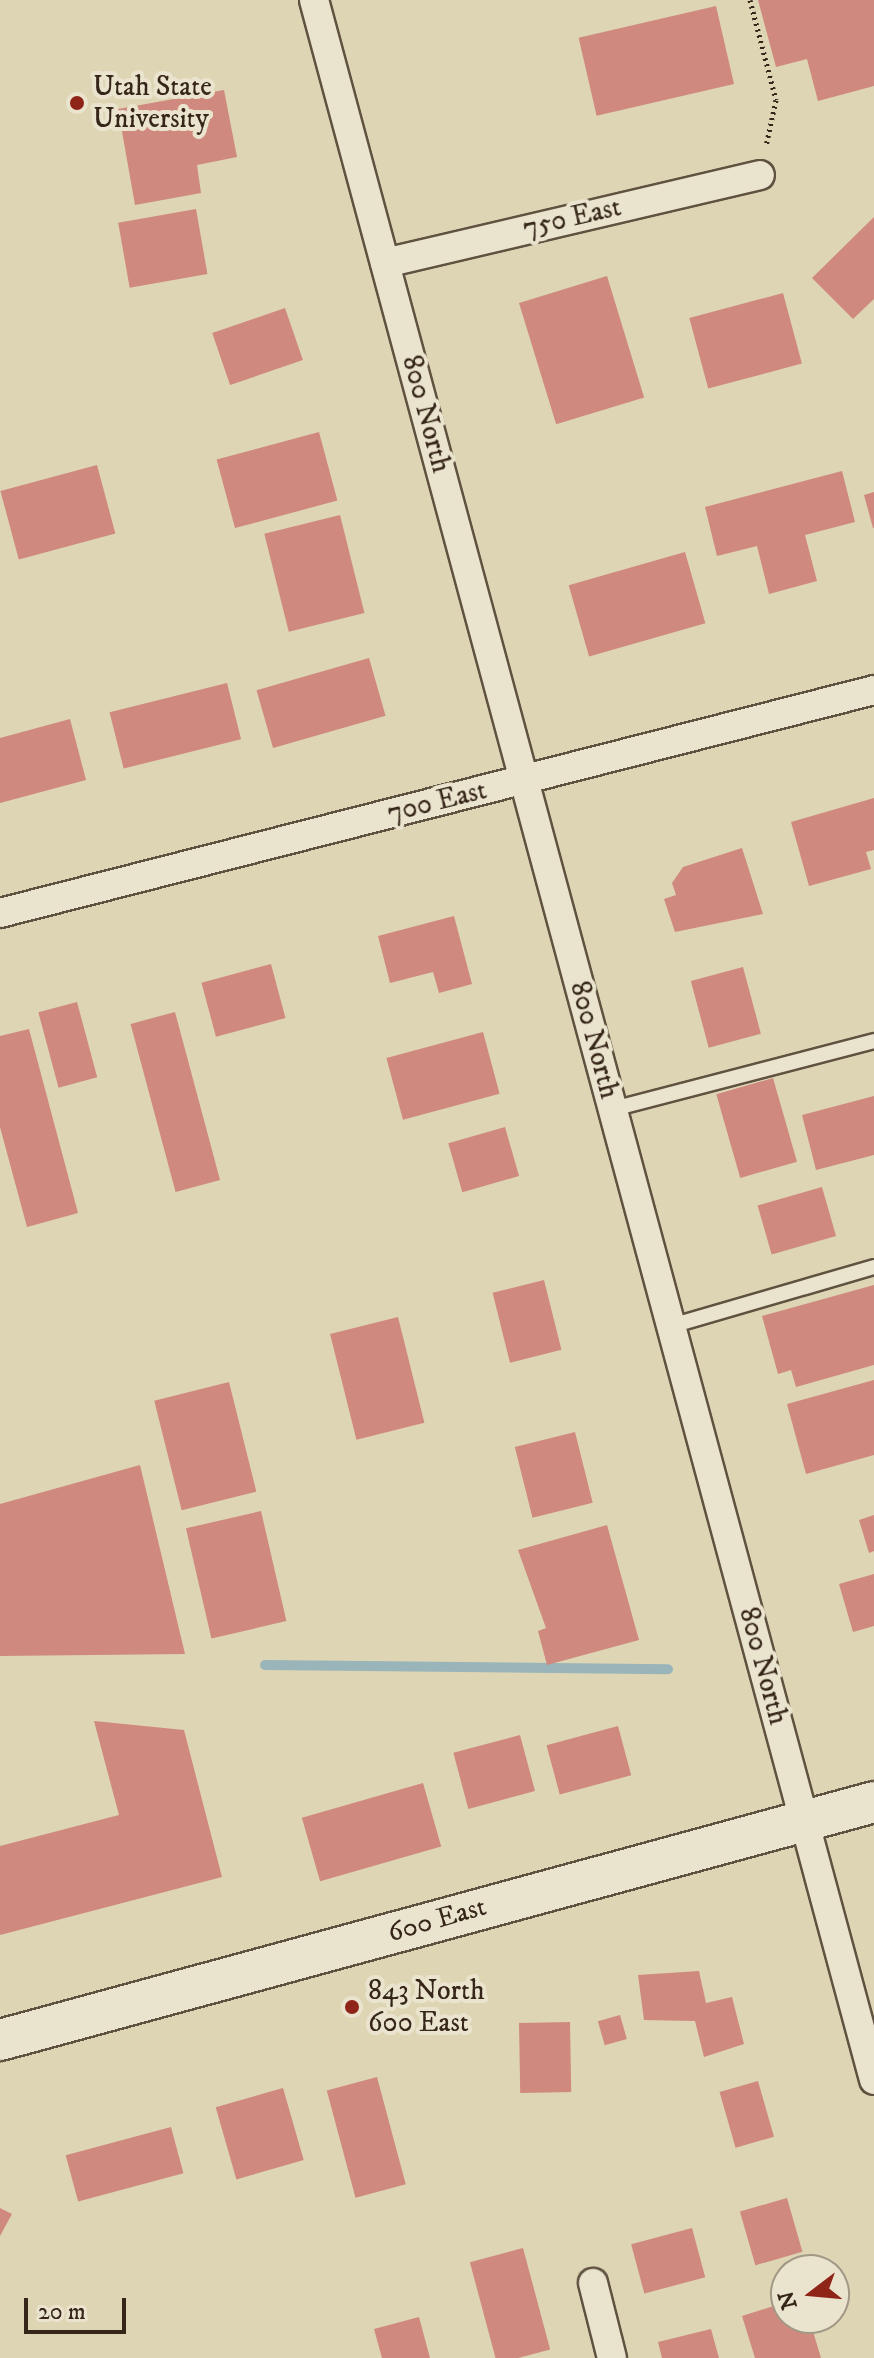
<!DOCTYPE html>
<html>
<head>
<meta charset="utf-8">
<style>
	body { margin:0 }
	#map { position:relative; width:874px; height:2358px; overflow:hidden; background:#ded5b4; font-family:"IM FELL DW Pica",serif }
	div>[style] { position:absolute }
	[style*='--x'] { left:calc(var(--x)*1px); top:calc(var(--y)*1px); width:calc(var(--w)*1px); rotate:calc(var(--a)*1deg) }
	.stream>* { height:10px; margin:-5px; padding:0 5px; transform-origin:5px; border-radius:5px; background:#99b5b9 }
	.building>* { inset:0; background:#cf897e; transform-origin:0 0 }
	.path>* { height:5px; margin-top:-2.5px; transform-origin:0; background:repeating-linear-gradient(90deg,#362619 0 2px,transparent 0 6px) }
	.roads { filter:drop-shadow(2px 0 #605240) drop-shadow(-2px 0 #605240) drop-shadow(0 2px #605240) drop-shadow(0 -2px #605240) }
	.lane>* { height:14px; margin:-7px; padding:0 7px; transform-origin:7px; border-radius:7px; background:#eae4ce }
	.street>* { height:28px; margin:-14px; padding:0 14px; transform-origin:14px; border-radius:14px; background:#eae4ce }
	.secondary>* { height:40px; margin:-20px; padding:0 20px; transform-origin:20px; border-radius:20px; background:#eae4ce }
	.dots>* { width:22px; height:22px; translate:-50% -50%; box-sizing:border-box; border:4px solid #eae4ce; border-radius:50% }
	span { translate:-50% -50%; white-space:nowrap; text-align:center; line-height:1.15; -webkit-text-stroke:8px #eae4ce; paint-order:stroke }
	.poi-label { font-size:28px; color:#362619 }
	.left { translate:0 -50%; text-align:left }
	.street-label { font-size:28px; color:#362619 }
	.north { position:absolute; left:770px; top:2254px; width:80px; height:80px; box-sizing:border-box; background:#eae4ce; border:2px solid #a29886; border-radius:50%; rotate:254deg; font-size:22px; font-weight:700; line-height:32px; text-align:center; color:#362619 }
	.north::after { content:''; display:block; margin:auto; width:28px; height:36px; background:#8f2418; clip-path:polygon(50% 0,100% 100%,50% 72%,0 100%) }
	.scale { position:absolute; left:24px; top:2298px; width:102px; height:36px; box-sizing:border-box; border:4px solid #362619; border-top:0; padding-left:10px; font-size:24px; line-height:28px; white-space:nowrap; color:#362619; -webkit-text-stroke:6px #eae4ce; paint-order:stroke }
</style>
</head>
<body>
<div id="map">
	<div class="stream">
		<i style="--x:265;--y:1665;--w:403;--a:0.6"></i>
	</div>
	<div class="building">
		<i style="clip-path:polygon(758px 0,874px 0,874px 86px,818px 101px,807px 59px,776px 67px)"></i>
		<i style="left:716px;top:6px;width:80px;height:141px;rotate:77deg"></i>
		<i style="clip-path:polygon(224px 90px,237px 157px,197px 165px,201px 193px,135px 205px,118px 109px)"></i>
		<i style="left:196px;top:209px;width:66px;height:79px;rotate:80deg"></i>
		<i style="clip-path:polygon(874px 217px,874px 299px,853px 319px,812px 278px)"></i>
		<i style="left:607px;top:276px;width:127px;height:92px;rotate:73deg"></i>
		<i style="left:783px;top:293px;width:73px;height:97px;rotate:75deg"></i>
		<i style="left:285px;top:308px;width:55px;height:77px;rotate:71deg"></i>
		<i style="left:319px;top:432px;width:71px;height:106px;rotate:75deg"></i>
		<i style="left:97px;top:465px;width:71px;height:100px;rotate:75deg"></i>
		<i style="clip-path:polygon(842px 471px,855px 522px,805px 535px,817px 581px,769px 594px,757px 546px,717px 556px,705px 507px)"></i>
		<i style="clip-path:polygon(874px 492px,874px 528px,873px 528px,864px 495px)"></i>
		<i style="left:340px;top:515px;width:101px;height:78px;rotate:76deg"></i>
		<i style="left:685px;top:552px;width:74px;height:121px;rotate:74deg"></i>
		<i style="left:369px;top:658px;width:60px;height:117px;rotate:74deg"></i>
		<i style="left:227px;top:683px;width:58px;height:121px;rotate:76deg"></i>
		<i style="clip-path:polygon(70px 719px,86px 780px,0 803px,0 738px)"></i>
		<i style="clip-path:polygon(874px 798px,874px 850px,866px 852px,871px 869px,809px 886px,791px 822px)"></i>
		<i style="clip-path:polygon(742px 848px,763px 914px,675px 932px,664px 899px,676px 895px,672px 883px,683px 867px)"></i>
		<i style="clip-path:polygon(454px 916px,472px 984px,439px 993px,433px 972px,390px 983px,378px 936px)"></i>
		<i style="left:271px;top:964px;width:56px;height:72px;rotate:75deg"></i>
		<i style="left:743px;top:967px;width:69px;height:54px;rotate:75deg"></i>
		<i style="left:77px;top:1002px;width:78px;height:40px;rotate:75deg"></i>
		<i style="left:175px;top:1012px;width:174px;height:46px;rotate:75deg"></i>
		<i style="clip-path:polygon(29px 1029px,78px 1213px,27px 1227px,0 1127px,0 1036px)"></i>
		<i style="left:483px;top:1032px;width:64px;height:100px;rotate:75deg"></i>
		<i style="left:773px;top:1078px;width:87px;height:59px;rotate:74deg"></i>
		<i style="clip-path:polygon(874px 1096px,874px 1155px,816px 1170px,802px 1115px)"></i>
		<i style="left:505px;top:1127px;width:51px;height:59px;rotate:74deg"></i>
		<i style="left:822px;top:1187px;width:51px;height:67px;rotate:74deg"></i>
		<i style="left:544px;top:1280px;width:72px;height:53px;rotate:76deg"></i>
		<i style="clip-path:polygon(874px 1285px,874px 1365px,796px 1387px,791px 1370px,778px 1374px,762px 1316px)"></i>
		<i style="left:398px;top:1317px;width:109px;height:70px;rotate:76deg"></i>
		<i style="clip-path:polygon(874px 1380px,874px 1455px,806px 1474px,787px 1404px)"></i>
		<i style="left:229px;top:1382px;width:113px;height:77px;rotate:76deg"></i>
		<i style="left:575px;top:1432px;width:73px;height:62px;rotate:76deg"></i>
		<i style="clip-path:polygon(140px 1465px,185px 1654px,0 1656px,0 1504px)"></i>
		<i style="left:261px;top:1511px;width:113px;height:77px;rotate:77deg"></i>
		<i style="clip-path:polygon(874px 1515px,874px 1551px,869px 1553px,859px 1520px)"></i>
		<i style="clip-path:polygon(607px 1525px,639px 1640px,547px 1665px,538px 1631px,546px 1628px,518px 1550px)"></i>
		<i style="clip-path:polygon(874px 1574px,874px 1626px,853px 1632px,839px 1584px)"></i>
		<i style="clip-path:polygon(94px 1721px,184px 1730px,222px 1877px,0 1935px,0 1846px,119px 1815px)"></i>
		<i style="left:618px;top:1726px;width:51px;height:74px;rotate:75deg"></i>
		<i style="left:520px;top:1735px;width:58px;height:69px;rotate:75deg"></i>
		<i style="left:423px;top:1783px;width:66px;height:126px;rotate:74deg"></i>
		<i style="clip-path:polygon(699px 1971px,706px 2003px,732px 1997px,744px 2044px,704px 2057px,695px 2021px,644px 2020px,638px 1975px)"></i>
		<i style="left:620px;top:2015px;width:25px;height:23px;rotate:74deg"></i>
		<i style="left:570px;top:2022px;width:70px;height:51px;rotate:89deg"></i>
		<i style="left:377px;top:2077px;width:111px;height:52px;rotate:75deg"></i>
		<i style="left:758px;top:2081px;width:58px;height:40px;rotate:74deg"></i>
		<i style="left:283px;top:2088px;width:75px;height:70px;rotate:74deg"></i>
		<i style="left:171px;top:2127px;width:48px;height:109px;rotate:75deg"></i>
		<i style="left:787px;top:2198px;width:56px;height:49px;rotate:74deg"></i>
		<i style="clip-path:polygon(0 2208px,12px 2214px,0 2236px)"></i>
		<i style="left:692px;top:2228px;width:51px;height:63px;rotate:75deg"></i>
		<i style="left:523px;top:2248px;width:105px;height:55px;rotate:75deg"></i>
		<i style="clip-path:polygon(786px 2302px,786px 2318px,809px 2318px,821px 2358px,755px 2358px,742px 2316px)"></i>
		<i style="clip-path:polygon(419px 2317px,430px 2358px,382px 2358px,374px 2329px)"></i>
		<i style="clip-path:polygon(711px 2329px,719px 2358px,662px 2358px,658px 2342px)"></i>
	</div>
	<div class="path">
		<i style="--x:750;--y:0;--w:103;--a:75.4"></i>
		<i style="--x:776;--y:100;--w:47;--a:102.3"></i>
	</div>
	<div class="roads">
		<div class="lane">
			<i style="--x:613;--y:1109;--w:270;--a:-14.6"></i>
			<i style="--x:671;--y:1326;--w:211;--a:-16.2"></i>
		</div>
		<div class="street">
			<i style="--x:314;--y:0;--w:2154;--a:74.93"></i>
			<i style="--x:385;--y:263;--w:385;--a:-13.2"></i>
			<i style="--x:0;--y:913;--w:902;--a:-14.31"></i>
			<i style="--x:593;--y:2283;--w:77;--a:75.8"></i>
		</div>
		<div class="secondary">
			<i style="--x:0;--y:2040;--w:906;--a:-15.23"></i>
		</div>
	</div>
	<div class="dots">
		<i style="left:77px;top:103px;background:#8f2418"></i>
		<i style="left:352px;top:2007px;background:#8f2418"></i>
	</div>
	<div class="poi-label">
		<span class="left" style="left:93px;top:103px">Utah State<br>University</span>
		<span class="left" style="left:368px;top:2007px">843 North<br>600 East</span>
	</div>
	<div class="street-label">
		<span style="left:572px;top:218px;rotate:-13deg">750 East</span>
		<span style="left:426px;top:414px;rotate:75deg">800 North</span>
		<span style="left:437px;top:802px;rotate:-14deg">700 East</span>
		<span style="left:594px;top:1040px;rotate:75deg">800 North</span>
		<span style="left:763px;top:1666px;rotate:75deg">800 North</span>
		<span style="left:437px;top:1920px;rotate:-16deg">600 East</span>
	</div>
	<div class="north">N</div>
	<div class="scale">20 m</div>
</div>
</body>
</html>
